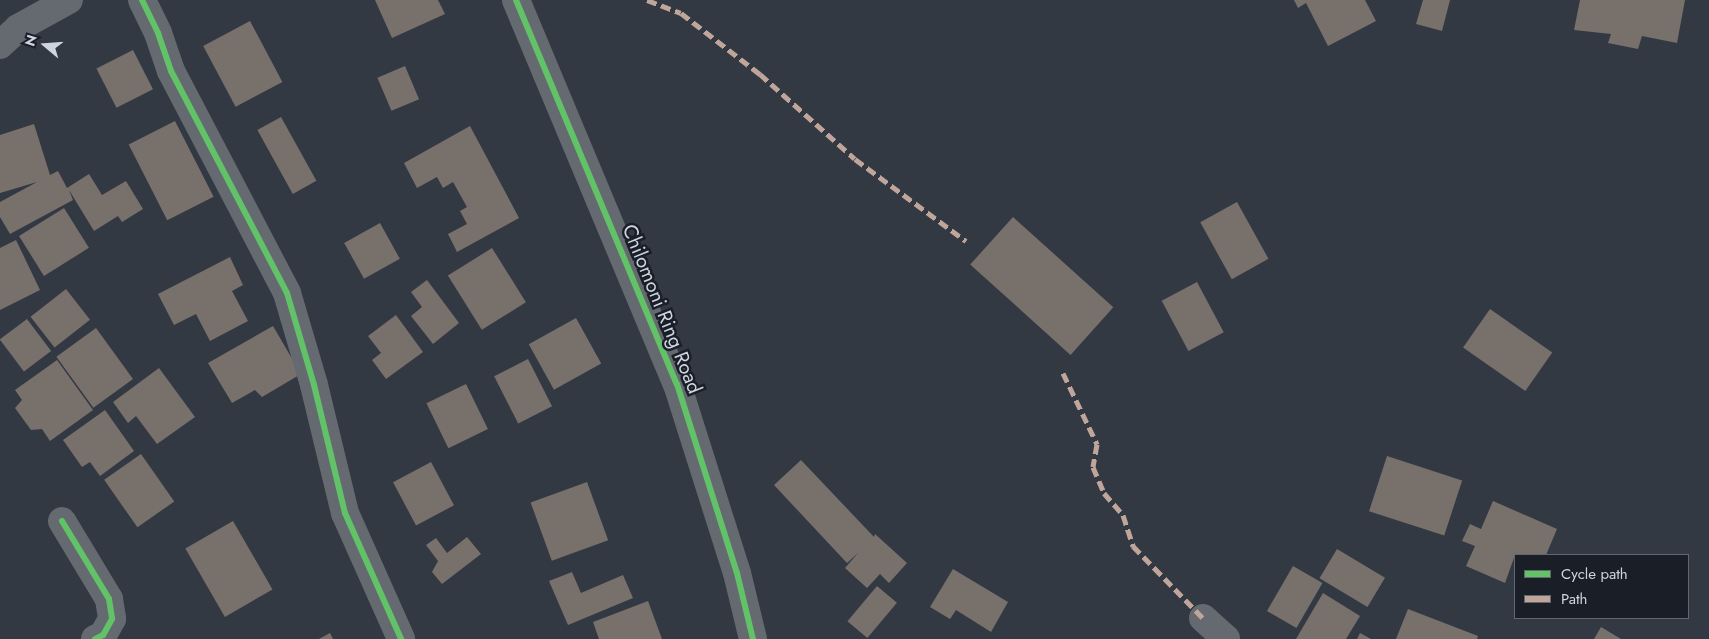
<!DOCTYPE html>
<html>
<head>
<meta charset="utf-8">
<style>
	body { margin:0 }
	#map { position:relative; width:1709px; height:639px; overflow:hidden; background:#333943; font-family:Jost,sans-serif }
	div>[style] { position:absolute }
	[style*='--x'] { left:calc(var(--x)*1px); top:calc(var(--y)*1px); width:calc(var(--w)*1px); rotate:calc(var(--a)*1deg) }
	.building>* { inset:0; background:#78706b; transform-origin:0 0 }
	.street>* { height:28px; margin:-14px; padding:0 14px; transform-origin:14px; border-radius:14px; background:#656a71 }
	.secondary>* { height:28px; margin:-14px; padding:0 14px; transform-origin:14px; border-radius:14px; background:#656a71 }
	.quiet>* { height:5px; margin-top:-2.5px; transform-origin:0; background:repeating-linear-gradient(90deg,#c0a59a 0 10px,transparent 0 15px) }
	.cycleway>* { height:6px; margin:-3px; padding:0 3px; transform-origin:3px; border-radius:3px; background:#61c268 }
	span { translate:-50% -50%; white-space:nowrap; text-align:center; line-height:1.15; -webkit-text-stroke:5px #191e27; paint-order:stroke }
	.street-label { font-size:20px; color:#ced5e1 }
	.legend { position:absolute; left:1514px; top:554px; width:175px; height:65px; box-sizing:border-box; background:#191e27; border:1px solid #616771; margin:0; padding:6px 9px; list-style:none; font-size:15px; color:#ced5e1 }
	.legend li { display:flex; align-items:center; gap:10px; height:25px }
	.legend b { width:25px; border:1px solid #616771 }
	.north { position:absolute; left:20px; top:20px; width:50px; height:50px; -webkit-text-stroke:4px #191e27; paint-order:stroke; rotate:288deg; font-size:14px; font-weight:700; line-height:20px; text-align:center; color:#ced5e1 }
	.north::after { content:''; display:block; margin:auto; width:18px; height:22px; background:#ced5e1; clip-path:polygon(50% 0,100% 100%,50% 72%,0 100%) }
</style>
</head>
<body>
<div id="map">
	<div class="building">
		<i style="clip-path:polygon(375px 0,438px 0,445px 14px,392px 38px)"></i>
		<i style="clip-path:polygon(1294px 0,1365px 0,1376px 21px,1328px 46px,1306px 3px,1298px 8px)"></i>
		<i style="clip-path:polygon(1423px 0,1450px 0,1442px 31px,1416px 24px)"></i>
		<i style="clip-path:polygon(1580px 0,1685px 0,1677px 43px,1642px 36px,1638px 49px,1608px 43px,1611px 34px,1574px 30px)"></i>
		<i style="left:250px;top:21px;width:69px;height:53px;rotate:62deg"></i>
		<i style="left:133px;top:50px;width:44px;height:41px;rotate:63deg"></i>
		<i style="left:405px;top:66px;width:36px;height:30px;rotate:67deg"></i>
		<i style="left:281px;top:117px;width:73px;height:27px;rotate:61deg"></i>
		<i style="left:175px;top:121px;width:85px;height:52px;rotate:63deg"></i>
		<i style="clip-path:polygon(34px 124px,50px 175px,58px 171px,67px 188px,89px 174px,102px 195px,126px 181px,143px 209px,122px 222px,118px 216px,94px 231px,69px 190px,73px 200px,10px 234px,0 217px,0 202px,37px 182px,0 193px,0 135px)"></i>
		<i style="clip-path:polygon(470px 126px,519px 218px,457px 252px,448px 234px,467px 224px,460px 211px,467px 207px,453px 182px,443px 188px,437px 177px,417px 188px,404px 163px)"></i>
		<i style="left:1237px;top:202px;width:65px;height:42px;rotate:61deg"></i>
		<i style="left:64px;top:208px;width:47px;height:53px;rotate:58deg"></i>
		<i style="left:1013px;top:217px;width:135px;height:64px;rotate:42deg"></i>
		<i style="left:380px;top:223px;width:41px;height:41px;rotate:61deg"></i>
		<i style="clip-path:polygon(16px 240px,40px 290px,0 310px,0 248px)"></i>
		<i style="left:492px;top:248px;width:64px;height:52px;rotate:58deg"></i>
		<i style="clip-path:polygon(230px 257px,243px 285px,232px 291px,248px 321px,210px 341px,196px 314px,174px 325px,158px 294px)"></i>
		<i style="clip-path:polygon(427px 280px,459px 323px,433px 344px,411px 316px,422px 307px,411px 292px)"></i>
		<i style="left:1197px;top:282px;width:57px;height:40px;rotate:62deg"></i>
		<i style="left:66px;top:289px;width:39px;height:45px;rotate:52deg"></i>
		<i style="left:1490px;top:309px;width:76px;height:47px;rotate:35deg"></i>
		<i style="clip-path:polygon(396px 315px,423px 352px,386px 379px,372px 360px,381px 353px,368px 336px)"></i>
		<i style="left:576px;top:318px;width:52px;height:54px;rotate:61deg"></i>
		<i style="left:27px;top:319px;width:40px;height:34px;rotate:53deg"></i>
		<i style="clip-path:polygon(273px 326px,301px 374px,262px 397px,255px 390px,232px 403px,208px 363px)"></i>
		<i style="left:96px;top:328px;width:63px;height:49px;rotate:54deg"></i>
		<i style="left:528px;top:359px;width:53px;height:38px;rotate:63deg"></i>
		<i style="clip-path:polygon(57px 360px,93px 410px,50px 441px,42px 429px,31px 430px,15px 408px,22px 400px,15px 390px)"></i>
		<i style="clip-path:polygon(159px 368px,195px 417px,157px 444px,136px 416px,128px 423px,113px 402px)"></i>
		<i style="left:466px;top:384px;width:50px;height:44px;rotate:64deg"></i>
		<i style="clip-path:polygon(105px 410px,134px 451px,100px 476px,90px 462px,82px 467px,63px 440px)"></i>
		<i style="left:141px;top:454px;width:58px;height:45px;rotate:55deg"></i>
		<i style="left:1387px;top:456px;width:79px;height:58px;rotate:18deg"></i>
		<i style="clip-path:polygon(801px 460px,874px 537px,875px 534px,907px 563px,889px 583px,880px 574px,867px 588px,845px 568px,858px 553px,847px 563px,774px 485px)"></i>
		<i style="left:431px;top:462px;width:49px;height:43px;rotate:62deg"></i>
		<i style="left:587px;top:482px;width:62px;height:60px;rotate:70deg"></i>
		<i style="clip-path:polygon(1493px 501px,1557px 529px,1546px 555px,1515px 555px,1505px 583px,1466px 566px,1475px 546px,1462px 541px,1470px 524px,1481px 529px)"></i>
		<i style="left:233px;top:521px;width:79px;height:55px;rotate:60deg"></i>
		<i style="clip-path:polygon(467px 537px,481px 554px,442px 584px,432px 572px,438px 561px,426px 545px,436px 538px,447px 553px)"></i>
		<i style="left:1337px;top:549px;width:56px;height:34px;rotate:31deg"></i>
		<i style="left:1293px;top:566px;width:34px;height:52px;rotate:30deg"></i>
		<i style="clip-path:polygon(953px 569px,1008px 602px,991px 632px,956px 610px,950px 619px,930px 607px)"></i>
		<i style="clip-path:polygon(572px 572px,581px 593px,623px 575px,633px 598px,568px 625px,549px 581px)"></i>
		<i style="left:877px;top:586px;width:26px;height:46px;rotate:40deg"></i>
		<i style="clip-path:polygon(1323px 593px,1360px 616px,1346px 639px,1296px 639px)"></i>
		<i style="clip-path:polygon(648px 601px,662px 639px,599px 639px,593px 622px)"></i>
		<i style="clip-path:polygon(1408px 609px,1478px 636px,1477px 639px,1396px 639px)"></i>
		<i style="clip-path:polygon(1601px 627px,1621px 639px,1594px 639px)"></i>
		<i style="clip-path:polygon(330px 633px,333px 639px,319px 639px)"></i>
		<i style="clip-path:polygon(1360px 633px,1371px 639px,1357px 639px)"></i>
	</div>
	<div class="street">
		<i style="--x:142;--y:0;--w:37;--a:64"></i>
		<i style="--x:158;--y:33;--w:40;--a:71.1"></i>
		<i style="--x:171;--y:71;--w:250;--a:62.4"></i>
		<i style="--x:287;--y:293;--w:96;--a:73.6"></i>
		<i style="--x:314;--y:385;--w:132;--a:76.4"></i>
		<i style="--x:345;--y:513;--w:138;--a:66"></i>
		<i style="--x:0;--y:45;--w:25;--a:-43"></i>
		<i style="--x:18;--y:28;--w:58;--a:-28.8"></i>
		<i style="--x:62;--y:521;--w:91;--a:58.9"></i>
		<i style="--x:109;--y:599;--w:20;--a:81"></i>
		<i style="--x:112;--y:619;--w:18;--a:119"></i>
		<i style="--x:103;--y:635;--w:9;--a:153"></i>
		<i style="--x:1203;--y:618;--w:31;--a:42"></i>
	</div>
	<div class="secondary">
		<i style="--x:516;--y:0;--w:416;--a:67.3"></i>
		<i style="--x:677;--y:384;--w:198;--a:72.4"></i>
		<i style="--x:737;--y:573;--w:68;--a:76.4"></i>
	</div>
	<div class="quiet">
		<i style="--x:647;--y:0;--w:36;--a:21"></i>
		<i style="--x:681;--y:13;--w:100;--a:37.7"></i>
		<i style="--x:760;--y:74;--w:127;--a:41.8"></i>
		<i style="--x:855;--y:159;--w:138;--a:36.5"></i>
		<i style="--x:1063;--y:373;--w:79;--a:64.4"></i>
		<i style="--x:1097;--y:444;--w:23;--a:100"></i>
		<i style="--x:1093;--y:467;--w:28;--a:67"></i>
		<i style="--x:1104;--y:493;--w:29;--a:49"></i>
		<i style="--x:1123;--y:515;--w:33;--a:72"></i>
		<i style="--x:1133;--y:546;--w:100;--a:45.8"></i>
	</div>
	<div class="cycleway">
		<i style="--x:142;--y:0;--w:37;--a:64"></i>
		<i style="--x:158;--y:33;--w:40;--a:71.1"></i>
		<i style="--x:171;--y:71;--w:250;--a:62.4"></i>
		<i style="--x:287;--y:293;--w:96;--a:73.6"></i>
		<i style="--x:314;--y:385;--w:132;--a:76.4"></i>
		<i style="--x:345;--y:513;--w:138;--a:66"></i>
		<i style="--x:516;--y:0;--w:416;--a:67.3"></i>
		<i style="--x:677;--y:384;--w:198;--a:72.4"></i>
		<i style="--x:737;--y:573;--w:68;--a:76.4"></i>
		<i style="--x:62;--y:521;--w:91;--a:58.9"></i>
		<i style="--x:109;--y:599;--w:20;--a:81"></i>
		<i style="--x:112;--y:619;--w:18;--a:119"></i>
		<i style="--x:103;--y:635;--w:9;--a:153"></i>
	</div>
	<div class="street-label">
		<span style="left:662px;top:309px;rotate:68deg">Chilomoni Ring Road</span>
	</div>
	<ul class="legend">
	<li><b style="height:6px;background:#61c268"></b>Cycle path</li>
	<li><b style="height:6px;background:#c0a59a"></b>Path</li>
	</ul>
	<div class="north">N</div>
</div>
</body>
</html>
